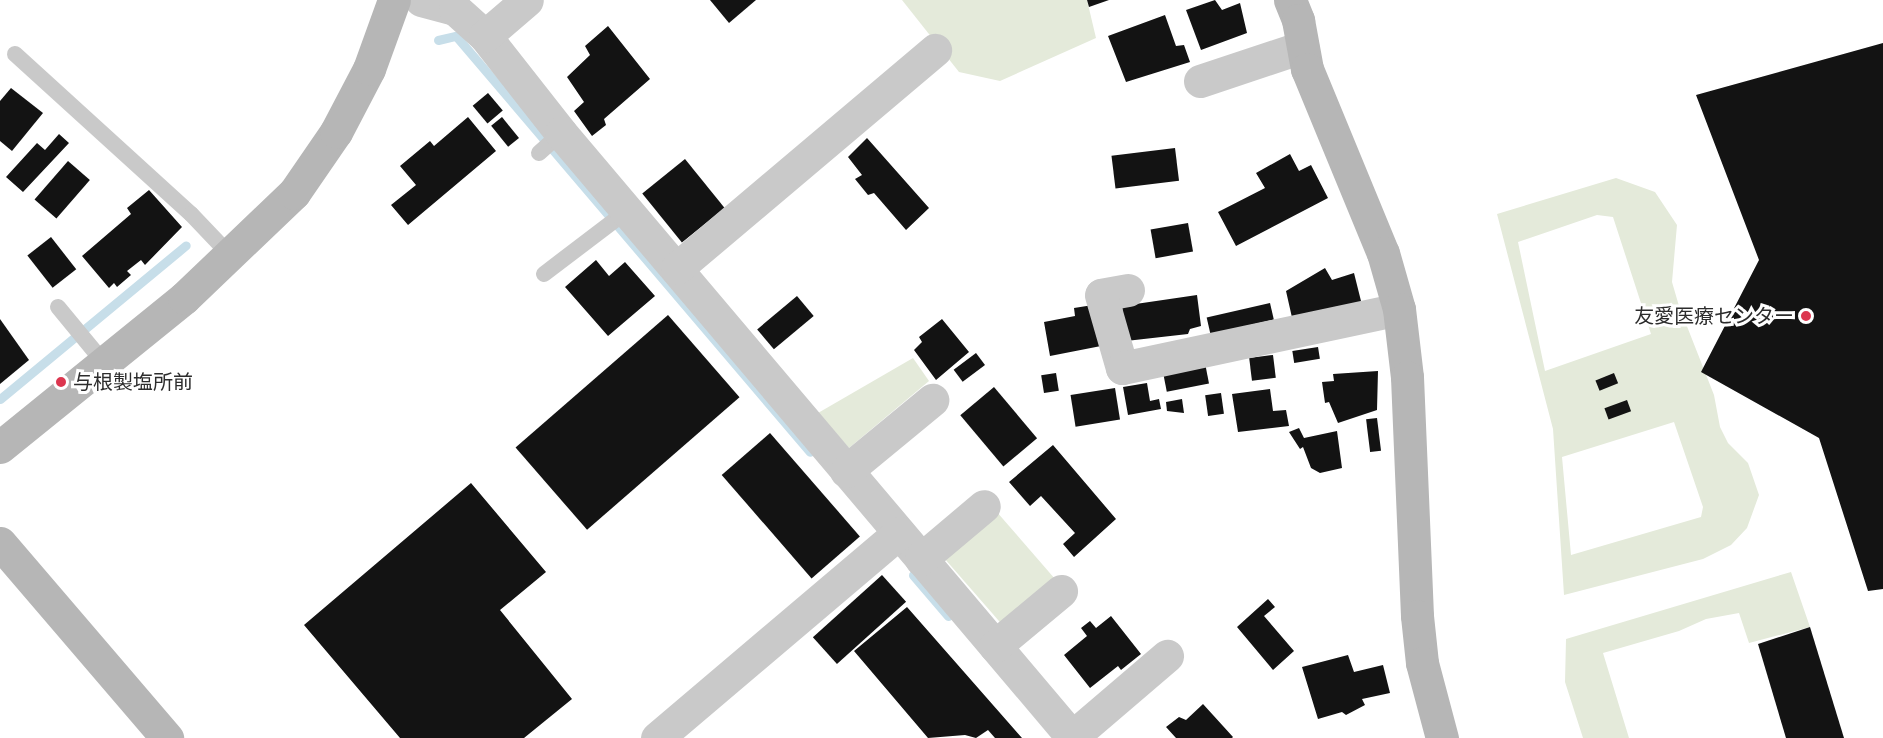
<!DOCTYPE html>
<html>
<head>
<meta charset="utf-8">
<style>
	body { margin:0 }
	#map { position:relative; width:1883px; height:738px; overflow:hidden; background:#fff; font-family:"Space Grotesk","Noto Sans JP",sans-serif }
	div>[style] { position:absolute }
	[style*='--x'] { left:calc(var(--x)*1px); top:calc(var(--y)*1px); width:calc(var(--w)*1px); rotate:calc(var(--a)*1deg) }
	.green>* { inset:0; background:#e4eada; transform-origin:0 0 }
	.stream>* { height:9px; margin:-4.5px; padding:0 4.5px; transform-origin:4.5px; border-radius:4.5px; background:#c7dee9 }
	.building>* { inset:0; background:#131313; transform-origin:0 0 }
	.lane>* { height:16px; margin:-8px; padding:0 8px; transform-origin:8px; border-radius:8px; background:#c9c9c9 }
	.street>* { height:33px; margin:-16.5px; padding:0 16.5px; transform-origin:16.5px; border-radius:16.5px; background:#c9c9c9 }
	.secondary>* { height:33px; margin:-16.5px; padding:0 16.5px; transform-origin:16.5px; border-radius:16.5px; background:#b6b6b6 }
	.dots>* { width:16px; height:16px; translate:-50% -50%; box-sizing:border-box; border:3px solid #fff; border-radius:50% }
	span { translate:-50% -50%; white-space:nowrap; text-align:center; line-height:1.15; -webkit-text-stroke:6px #fff; paint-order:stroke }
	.poi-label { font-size:20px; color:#2c2c2c }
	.right { translate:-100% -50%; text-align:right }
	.left { translate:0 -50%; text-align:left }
</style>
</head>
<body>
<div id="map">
	<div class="green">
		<i style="clip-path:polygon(902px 0,1087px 0,1096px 38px,1000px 81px,959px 72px)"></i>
		<i style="clip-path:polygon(evenodd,1616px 178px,1655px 192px,1677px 225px,1672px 282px,1679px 306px,1714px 395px,1720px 427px,1728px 443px,1748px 463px,1759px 495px,1747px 528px,1731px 545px,1703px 559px,1564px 595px,1553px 429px,1497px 214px,1616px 178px,1597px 215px,1613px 217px,1651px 334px,1545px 371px,1518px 242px,1597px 215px,1616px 178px,1674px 422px,1703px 507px,1701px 517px,1571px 555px,1562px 457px,1674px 422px)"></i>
		<i style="clip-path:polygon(913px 358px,929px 381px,849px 448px,818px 413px)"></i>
		<i style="left:996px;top:511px;width:91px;height:70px;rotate:49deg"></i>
		<i style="clip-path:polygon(1791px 572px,1810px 627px,1749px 643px,1739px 613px,1706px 619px,1679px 631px,1603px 653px,1629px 738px,1583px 738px,1565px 682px,1566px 639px)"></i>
	</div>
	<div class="stream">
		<i style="--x:438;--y:40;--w:18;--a:-13"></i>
		<i style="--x:456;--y:36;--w:546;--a:49.6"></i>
		<i style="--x:0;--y:399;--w:241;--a:-39.6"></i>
		<i style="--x:913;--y:575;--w:54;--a:49.5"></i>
	</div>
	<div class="building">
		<i style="clip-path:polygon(710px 0,756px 0,729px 23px)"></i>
		<i style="clip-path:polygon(1087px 0,1109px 0,1089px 7px)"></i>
		<i style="clip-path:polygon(1215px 0,1222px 10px,1240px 3px,1247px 33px,1201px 50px,1186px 10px)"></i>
		<i style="clip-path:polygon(1165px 15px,1176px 46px,1184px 45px,1190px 62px,1126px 82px,1108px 36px)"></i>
		<i style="clip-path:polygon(608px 26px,650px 79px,604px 119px,606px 125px,592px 136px,574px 111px,584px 102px,567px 77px,590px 55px,585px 46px)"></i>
		<i style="clip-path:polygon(1883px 43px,1883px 589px,1868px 591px,1819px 438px,1701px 372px,1759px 260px,1696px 95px)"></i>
		<i style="clip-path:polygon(11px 88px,43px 113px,12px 151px,0 141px,0 101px)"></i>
		<i style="left:488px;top:93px;width:23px;height:20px;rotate:50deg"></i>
		<i style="clip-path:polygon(468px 117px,496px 151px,408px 225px,391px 205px,416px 185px,400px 166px,430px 141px,434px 146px)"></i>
		<i style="left:502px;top:117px;width:27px;height:14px;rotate:51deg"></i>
		<i style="clip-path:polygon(59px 134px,69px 143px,23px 192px,6px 177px,37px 143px,45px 150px)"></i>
		<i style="clip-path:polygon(867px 138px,929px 208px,906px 230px,874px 193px,868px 195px,855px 179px,862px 175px,848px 157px)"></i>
		<i style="left:1175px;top:148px;width:33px;height:64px;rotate:83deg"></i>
		<i style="clip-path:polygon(1290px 154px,1299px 171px,1311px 165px,1328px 198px,1236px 246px,1218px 212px,1265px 188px,1256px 173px)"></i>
		<i style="left:685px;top:159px;width:63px;height:55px;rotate:51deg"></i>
		<i style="left:68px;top:161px;width:29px;height:51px;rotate:41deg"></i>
		<i style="clip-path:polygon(149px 190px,182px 227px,145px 265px,141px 260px,127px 271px,131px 275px,117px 287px,114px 283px,109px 288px,82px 256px,131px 214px,127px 208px)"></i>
		<i style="left:1188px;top:223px;width:29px;height:38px;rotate:80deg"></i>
		<i style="left:51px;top:237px;width:41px;height:30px;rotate:52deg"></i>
		<i style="clip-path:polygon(596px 260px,609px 276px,625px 262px,655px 296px,608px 336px,565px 287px)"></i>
		<i style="clip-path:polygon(1325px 268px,1332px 280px,1354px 273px,1362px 305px,1293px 322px,1286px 291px)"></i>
		<i style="clip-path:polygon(1197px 295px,1201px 326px,1190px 329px,1188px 334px,1126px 341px,1122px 306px)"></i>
		<i style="left:797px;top:296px;width:26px;height:52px;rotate:50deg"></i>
		<i style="left:1270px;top:303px;width:17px;height:65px;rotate:77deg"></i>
		<i style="clip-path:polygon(1093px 305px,1101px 346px,1050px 356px,1044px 322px,1075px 316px,1074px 308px)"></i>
		<i style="left:668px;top:315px;width:109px;height:202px;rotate:49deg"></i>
		<i style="clip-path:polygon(0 319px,29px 360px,0 384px)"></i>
		<i style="clip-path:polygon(942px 319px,969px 352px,936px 380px,914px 350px,922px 342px,919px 337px)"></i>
		<i style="left:1318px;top:347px;width:12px;height:26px;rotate:81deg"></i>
		<i style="left:976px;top:353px;width:15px;height:28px;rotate:53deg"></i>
		<i style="left:1273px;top:355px;width:23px;height:24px;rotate:83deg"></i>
		<i style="left:1205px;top:363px;width:21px;height:43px;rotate:79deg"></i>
		<i style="clip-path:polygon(1378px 371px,1377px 410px,1338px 423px,1329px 402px,1325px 403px,1322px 382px,1334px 381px,1333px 374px)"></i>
		<i style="left:1056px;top:373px;width:18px;height:15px;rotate:81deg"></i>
		<i style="left:1614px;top:373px;width:11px;height:20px;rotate:68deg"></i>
		<i style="clip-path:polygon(1147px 383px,1150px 401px,1159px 399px,1161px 409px,1128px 415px,1123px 387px)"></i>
		<i style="left:994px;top:387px;width:67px;height:44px;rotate:50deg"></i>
		<i style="left:1115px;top:388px;width:32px;height:45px;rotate:81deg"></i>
		<i style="clip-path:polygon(1270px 389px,1273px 411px,1286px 410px,1289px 426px,1238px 432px,1232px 394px)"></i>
		<i style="left:1221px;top:393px;width:21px;height:16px;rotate:82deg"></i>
		<i style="clip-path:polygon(1182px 399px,1184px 413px,1167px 411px,1166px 402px)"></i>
		<i style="left:1627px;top:400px;width:12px;height:24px;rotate:70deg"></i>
		<i style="left:1377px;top:418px;width:33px;height:11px;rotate:83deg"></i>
		<i style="clip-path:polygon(1299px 428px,1304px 438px,1337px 431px,1342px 468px,1320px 473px,1311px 468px,1303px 447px,1300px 449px,1289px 432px)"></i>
		<i style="left:770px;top:433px;width:137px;height:64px;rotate:49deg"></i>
		<i style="clip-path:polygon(1053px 445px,1116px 519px,1074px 557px,1063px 544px,1075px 533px,1041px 496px,1030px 506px,1009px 482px)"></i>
		<i style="clip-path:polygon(471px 483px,546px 572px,500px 610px,572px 699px,524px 738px,400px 738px,304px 625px)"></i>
		<i style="left:882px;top:575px;width:36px;height:93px;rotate:48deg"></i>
		<i style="clip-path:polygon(1268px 599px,1275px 607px,1264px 616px,1294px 651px,1273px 670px,1237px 627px)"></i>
		<i style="clip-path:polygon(907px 607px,1022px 738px,995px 738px,988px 730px,976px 738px,965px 735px,928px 738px,854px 651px)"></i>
		<i style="clip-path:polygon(1111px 616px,1141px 654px,1121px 670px,1118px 666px,1090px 688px,1064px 655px,1087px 636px,1081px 628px,1090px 621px,1096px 628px)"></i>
		<i style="clip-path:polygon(1810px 627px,1844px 738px,1786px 738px,1758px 644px)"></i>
		<i style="clip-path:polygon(1348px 655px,1354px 672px,1383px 665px,1390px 693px,1362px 699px,1365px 705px,1346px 715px,1342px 712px,1318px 719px,1302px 667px)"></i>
		<i style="clip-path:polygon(1203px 704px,1233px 737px,1232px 738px,1176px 738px,1166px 727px,1179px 717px,1186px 720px)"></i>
	</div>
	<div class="lane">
		<i style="--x:15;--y:54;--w:238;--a:42.3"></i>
		<i style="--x:191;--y:214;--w:58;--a:46.4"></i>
		<i style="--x:539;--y:153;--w:30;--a:-42"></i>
		<i style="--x:544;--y:274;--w:106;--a:-37.3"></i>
		<i style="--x:58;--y:307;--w:74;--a:50.5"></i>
	</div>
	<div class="street">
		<i style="--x:421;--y:0;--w:35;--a:15"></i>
		<i style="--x:455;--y:9;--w:40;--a:42"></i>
		<i style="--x:485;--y:36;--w:123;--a:51.9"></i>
		<i style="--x:561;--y:133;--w:793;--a:49.76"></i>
		<i style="--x:485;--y:36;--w:55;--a:-40.6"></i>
		<i style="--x:1200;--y:81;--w:108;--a:-18.4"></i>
		<i style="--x:677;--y:268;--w:338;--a:-40.2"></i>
		<i style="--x:1128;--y:290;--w:27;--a:170"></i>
		<i style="--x:1101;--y:295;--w:76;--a:74"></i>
		<i style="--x:1122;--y:368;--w:283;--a:-12"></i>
		<i style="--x:846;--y:471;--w:112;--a:-39.5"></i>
		<i style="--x:921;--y:559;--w:82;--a:-40.1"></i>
		<i style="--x:995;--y:646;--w:86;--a:-39.8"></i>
		<i style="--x:1072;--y:737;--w:125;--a:-40.5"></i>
		<i style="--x:657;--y:738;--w:317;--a:-40.3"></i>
	</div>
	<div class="secondary">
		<i style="--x:1290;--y:0;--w:22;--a:68"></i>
		<i style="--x:1298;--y:20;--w:50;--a:79.6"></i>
		<i style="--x:1307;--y:69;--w:199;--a:67.6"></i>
		<i style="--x:1383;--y:253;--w:58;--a:74.1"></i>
		<i style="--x:1399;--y:309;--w:68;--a:83.3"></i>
		<i style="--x:1407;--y:377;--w:239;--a:87.6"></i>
		<i style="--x:1417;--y:616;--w:47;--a:83.9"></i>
		<i style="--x:1422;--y:663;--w:78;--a:75.1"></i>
		<i style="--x:0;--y:447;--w:237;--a:-39"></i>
		<i style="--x:184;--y:298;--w:152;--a:-43.7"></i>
		<i style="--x:294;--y:193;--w:74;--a:-55.5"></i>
		<i style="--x:336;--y:132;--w:71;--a:-62.4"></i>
		<i style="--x:369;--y:69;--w:73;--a:-70.1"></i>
		<i style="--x:0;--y:543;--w:257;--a:49.4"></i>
	</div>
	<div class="dots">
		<i style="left:1806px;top:316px;background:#dc364f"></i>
		<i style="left:61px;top:382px;background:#dc364f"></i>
	</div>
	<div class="poi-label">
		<span class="right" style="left:1794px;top:316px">友愛医療センター</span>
		<span class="left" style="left:73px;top:382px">与根製塩所前</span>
	</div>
</div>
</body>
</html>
